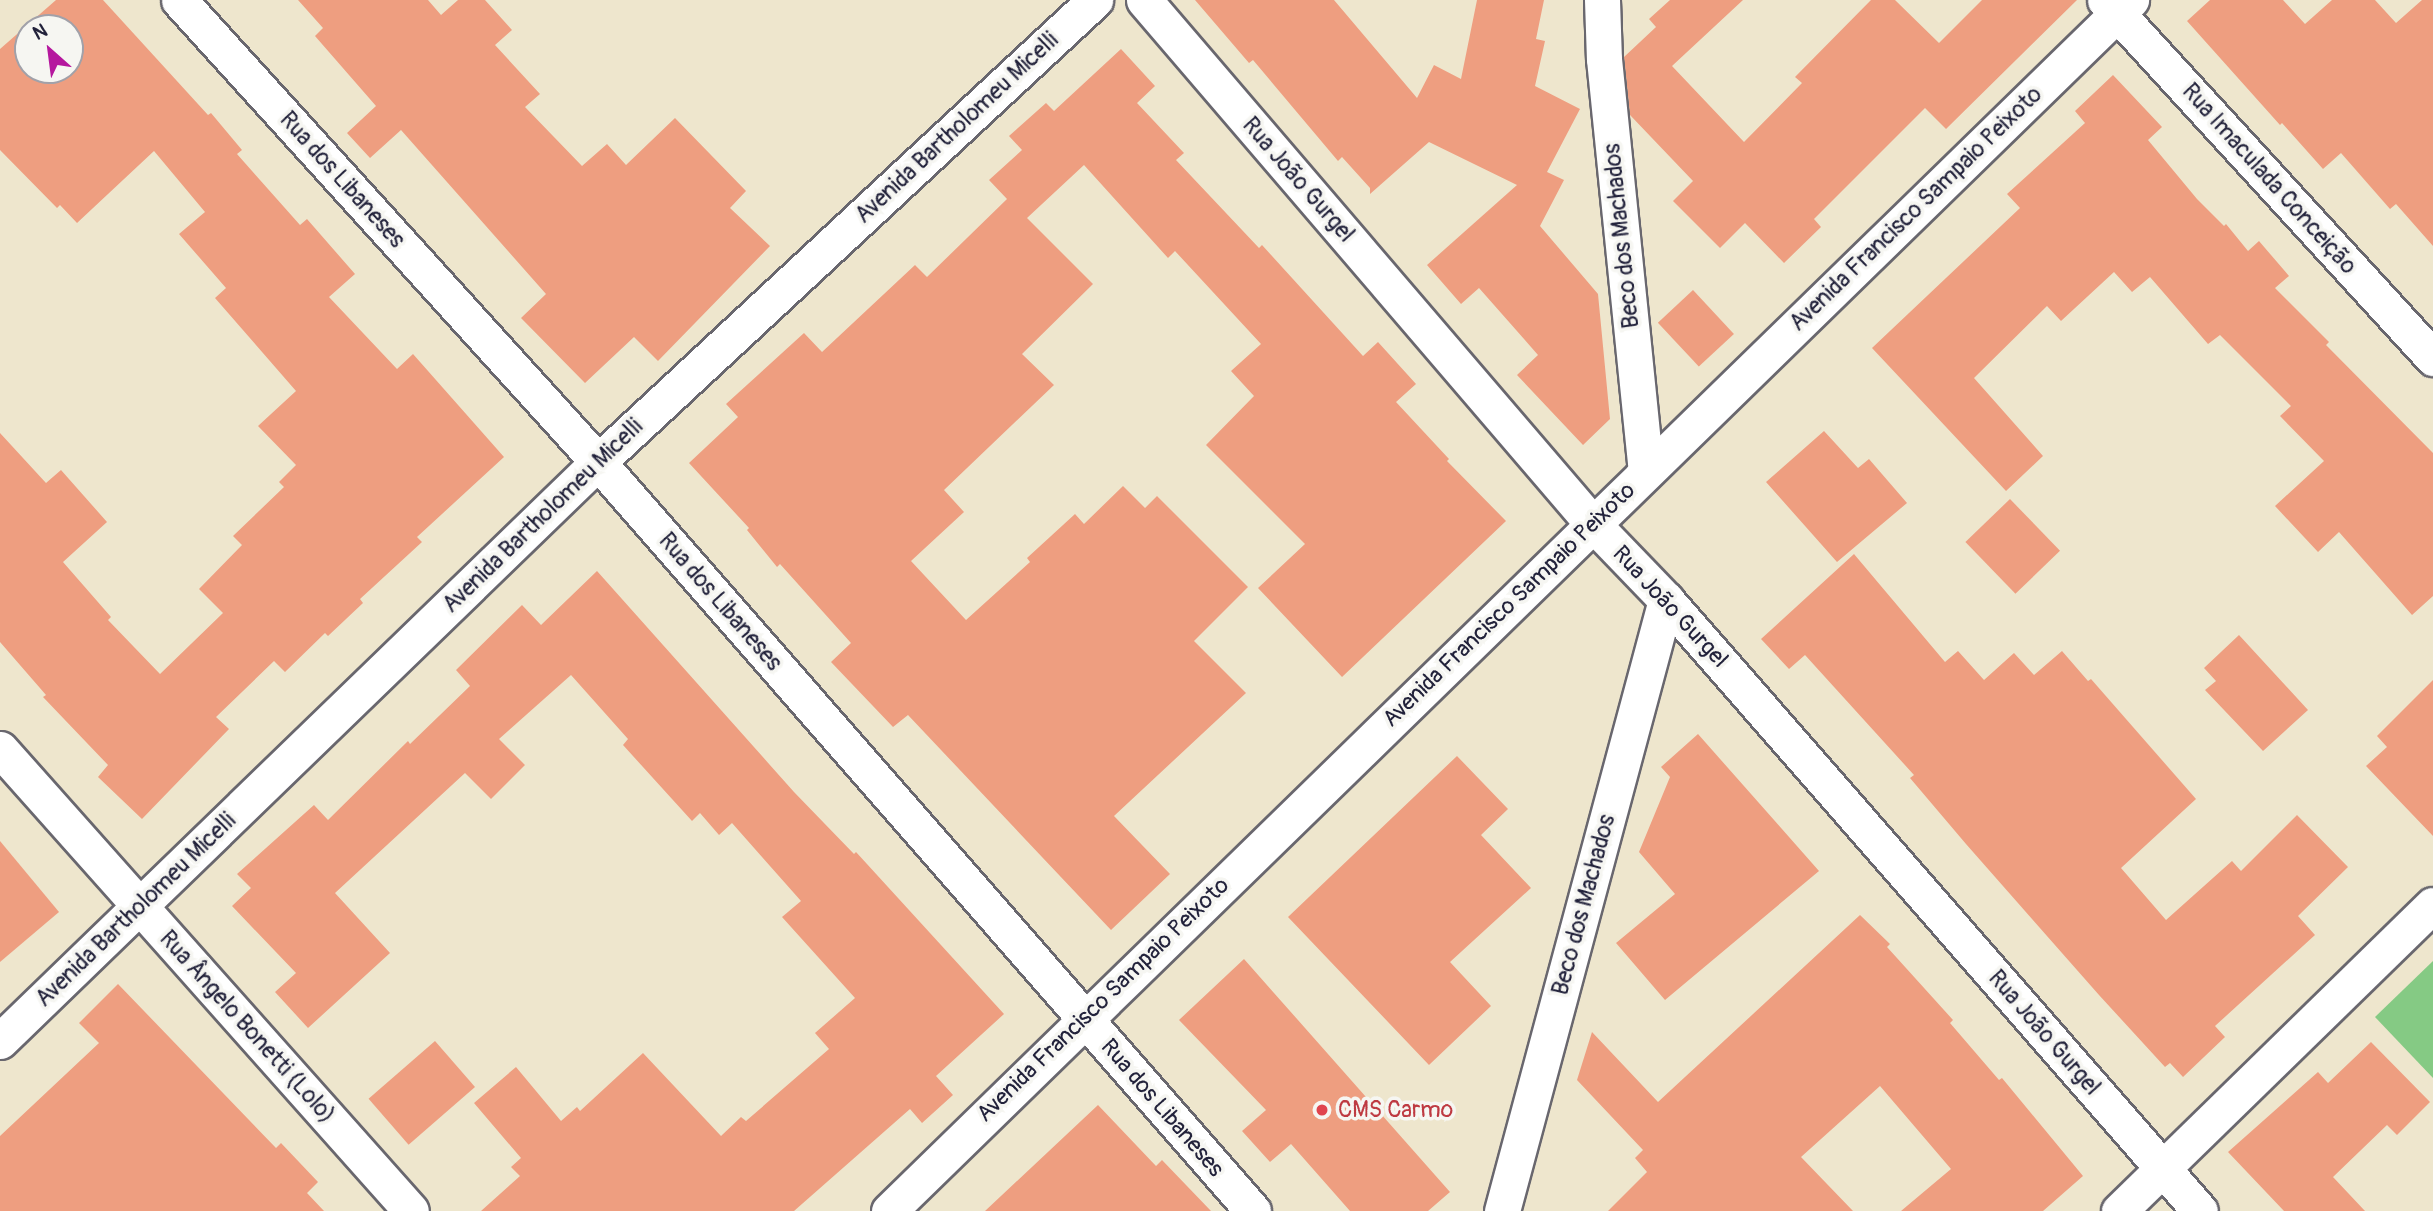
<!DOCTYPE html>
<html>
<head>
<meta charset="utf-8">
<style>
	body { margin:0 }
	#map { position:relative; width:2433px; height:1211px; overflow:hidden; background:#eee6cd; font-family:Pangolin,sans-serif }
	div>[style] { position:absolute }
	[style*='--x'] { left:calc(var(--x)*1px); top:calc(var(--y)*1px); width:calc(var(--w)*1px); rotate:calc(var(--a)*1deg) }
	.green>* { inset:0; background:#85ca84 }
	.building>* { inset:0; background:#ee9e80; transform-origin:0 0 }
	.roads { filter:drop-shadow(2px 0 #69676e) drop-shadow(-2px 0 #69676e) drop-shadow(0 2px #69676e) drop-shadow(0 -2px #69676e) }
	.street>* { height:35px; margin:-17.5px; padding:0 17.5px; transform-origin:17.5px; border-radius:17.5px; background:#fff }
	.dots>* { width:19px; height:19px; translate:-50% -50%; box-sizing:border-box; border:4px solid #f6f6f2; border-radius:50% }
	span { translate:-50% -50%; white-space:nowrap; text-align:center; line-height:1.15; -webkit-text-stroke:7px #f6f6f2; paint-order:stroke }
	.street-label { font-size:23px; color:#22223b }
	.health-label { font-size:23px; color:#be3a42 }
	.left { translate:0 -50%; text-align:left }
	.north { position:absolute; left:14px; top:14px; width:70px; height:70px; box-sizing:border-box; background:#f6f6f2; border:2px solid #a1a1a9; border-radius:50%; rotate:332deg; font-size:19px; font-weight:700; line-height:28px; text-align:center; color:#22223b }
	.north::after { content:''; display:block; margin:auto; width:24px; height:32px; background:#b5179e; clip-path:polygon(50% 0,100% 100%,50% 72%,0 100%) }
</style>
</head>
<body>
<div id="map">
	<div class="green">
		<i style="clip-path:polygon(2433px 961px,2433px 1078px,2375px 1017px)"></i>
	</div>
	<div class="building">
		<i style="clip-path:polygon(evenodd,56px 0,103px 0,208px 115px,211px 113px,242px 150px,237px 154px,300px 225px,307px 219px,355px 274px,329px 297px,397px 369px,413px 354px,504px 457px,417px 537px,422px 542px,360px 599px,363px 603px,328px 636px,325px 633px,285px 672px,274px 661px,216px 717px,229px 729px,142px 819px,98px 777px,108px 765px,43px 697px,46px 695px,0 642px,0 433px,46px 483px,61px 470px,107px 522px,63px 562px,111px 617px,108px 620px,160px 674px,223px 613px,199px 589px,242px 545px,233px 536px,284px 487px,279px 482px,296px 465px,258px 426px,296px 391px,215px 298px,226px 288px,179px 234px,205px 212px,154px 151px,77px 223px,60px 205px,57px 208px,0 150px,0 49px,56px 0,28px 28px,70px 28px,70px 70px,28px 70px,28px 28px)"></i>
		<i style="clip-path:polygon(298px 0,428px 0,441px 15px,458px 0,485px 0,512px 30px,495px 45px,540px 94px,525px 107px,582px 166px,607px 144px,626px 165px,675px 118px,746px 191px,730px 208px,770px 246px,658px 361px,634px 337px,585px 383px,521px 318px,546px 294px,401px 130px,370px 158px,347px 133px,376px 106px,315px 36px,323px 28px)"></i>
		<i style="clip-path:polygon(1195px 0,1334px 0,1417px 98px,1434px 65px,1461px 79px,1477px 0,1544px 0,1536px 39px,1545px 41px,1535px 86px,1580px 109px,1547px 172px,1564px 180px,1540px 226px,1598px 294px,1610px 419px,1583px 445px,1517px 375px,1538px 355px,1479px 288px,1461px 304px,1427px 265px,1517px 185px,1429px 142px,1370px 194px,1370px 188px,1342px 157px,1338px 161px,1253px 60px,1249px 63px)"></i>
		<i style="clip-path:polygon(1670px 0,1743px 0,1672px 66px,1744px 142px,1802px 83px,1795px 77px,1871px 0,1895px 0,1939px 43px,1982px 0,2077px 0,1946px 129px,1925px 108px,1814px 219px,1821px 227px,1784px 263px,1745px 223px,1720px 248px,1673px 201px,1693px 181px,1630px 115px,1624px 57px,1656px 27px,1649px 19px)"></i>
		<i style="clip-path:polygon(2210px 0,2283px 0,2305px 24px,2332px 0,2375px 0,2396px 23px,2422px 0,2433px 0,2433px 246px,2396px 204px,2390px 209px,2341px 153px,2323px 169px,2282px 123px,2280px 125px,2187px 21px)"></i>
		<i style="clip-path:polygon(1121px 49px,1155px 86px,1137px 103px,1184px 153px,1176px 160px,1259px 248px,1262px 245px,1363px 356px,1378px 342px,1416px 384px,1396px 402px,1449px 459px,1447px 461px,1506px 521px,1342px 677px,1258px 588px,1305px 544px,1206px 445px,1254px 396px,1231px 371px,1261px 344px,1175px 251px,1168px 258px,1084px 165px,1027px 218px,1093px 284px,1022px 354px,1054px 385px,944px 490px,964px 512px,911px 561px,966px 620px,1030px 562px,1027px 558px,1075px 514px,1084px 524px,1123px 486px,1145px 508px,1157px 496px,1248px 587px,1194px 641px,1246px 693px,1114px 816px,1170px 874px,1111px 930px,908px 715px,893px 727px,831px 662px,851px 643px,780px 564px,777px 567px,747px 530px,749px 528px,689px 463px,738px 417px,726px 404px,804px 333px,822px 352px,915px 265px,927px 277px,1007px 199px,989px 180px,1022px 150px,1009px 136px,1046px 103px,1054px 111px)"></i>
		<i style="clip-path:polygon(2113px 75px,2162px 127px,2148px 140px,2197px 199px,2224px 226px,2226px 224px,2248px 251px,2259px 241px,2289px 276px,2275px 288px,2329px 342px,2326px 345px,2433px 453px,2433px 596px,2412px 615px,2339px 532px,2318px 552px,2275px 506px,2324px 461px,2280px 416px,2291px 406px,2220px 335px,2208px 344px,2150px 277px,2132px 292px,2114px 272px,2061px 321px,2047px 306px,1974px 378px,2043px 456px,2006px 491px,1872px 348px,2020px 208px,2007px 194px,2085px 123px,2075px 111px)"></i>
		<i style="left:1693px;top:290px;width:60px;height:48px;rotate:47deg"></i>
		<i style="clip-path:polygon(1824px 431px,1858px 468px,1869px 459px,1907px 503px,1837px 562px,1766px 482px)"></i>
		<i style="left:2010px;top:499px;width:72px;height:62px;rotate:46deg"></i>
		<i style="clip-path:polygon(1854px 554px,1945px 662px,1958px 651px,1984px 680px,2014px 653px,2034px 675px,2062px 651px,2088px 681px,2091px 679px,2196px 799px,2121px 868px,2166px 920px,2232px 861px,2241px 871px,2297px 815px,2348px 867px,2298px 916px,2315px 935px,2215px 1026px,2225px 1037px,2183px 1077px,2170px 1063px,2165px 1067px,2099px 995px,1966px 844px,1910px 778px,1914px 775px,1805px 655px,1789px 669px,1761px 639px)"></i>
		<i style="clip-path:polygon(597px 571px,794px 792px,854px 854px,856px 852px,1004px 1014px,936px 1076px,953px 1095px,922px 1123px,910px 1109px,794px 1211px,481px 1211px,520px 1176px,511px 1167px,521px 1158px,474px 1103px,516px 1067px,561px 1121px,577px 1107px,580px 1111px,643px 1053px,721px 1136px,741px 1117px,746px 1121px,829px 1049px,815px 1033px,855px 998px,782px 917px,801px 901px,732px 823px,719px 835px,700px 813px,692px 821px,623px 745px,628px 739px,571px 675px,499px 739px,525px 765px,491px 799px,465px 773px,335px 893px,390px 953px,308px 1028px,275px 992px,296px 973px,232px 906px,251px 888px,237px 874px,314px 805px,328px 820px,408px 741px,410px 744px,470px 686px,456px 670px,522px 605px,541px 625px)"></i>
		<i style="clip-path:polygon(2239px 635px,2308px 710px,2263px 751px,2205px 690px,2216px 681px,2204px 668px)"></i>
		<i style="clip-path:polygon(2433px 680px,2433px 836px,2366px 766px,2387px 747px,2377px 736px)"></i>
		<i style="clip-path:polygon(1698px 734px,1819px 871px,1665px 1000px,1616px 943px,1675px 894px,1639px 852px,1670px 777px,1661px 767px)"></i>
		<i style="clip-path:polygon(1457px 756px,1508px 809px,1481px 835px,1531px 888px,1450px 962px,1491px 1006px,1429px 1065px,1288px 917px)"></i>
		<i style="clip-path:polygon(0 841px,59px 912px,0 962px)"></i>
		<i style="clip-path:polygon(1860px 915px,1890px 944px,1887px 947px,1953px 1020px,1950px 1023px,1999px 1080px,2002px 1078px,2083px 1176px,2043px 1211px,1901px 1211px,1951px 1169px,1880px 1086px,1801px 1157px,1853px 1211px,1608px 1211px,1647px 1172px,1635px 1158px,1643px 1150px,1577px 1080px,1592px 1032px,1658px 1102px)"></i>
		<i style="clip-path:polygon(1244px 959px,1450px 1192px,1428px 1211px,1350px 1211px,1291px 1144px,1270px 1162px,1242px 1131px,1266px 1110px,1179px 1020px)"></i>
		<i style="clip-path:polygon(118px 984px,276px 1148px,281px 1143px,318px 1182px,307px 1193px,324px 1211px,0 1211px,0 1136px,99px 1043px,79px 1023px)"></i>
		<i style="left:435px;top:1041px;width:61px;height:88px;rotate:49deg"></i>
		<i style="clip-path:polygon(2371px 1042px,2430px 1102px,2397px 1135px,2387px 1125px,2333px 1177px,2365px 1211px,2284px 1211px,2228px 1152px,2318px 1072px,2328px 1083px)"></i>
		<i style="clip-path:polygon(1098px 1105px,1156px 1166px,1162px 1160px,1211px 1211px,985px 1211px)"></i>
	</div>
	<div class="roads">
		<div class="street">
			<i style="--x:179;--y:0;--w:624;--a:47.79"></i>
			<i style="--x:598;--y:462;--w:995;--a:48.83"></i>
			<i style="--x:1144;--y:0;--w:689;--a:49.42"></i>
			<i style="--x:1592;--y:523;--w:107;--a:46.1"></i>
			<i style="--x:1666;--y:600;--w:811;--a:48.85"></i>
			<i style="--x:1602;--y:0;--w:59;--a:88.1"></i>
			<i style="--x:1604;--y:59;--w:415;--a:84.2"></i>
			<i style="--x:2105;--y:0;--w:486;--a:47.5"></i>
			<i style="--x:0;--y:749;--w:618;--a:48.34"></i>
			<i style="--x:0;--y:1041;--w:832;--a:-44.08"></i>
			<i style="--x:598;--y:462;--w:679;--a:-42.91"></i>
			<i style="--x:889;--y:1211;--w:1735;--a:-44.28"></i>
			<i style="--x:1502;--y:1211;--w:633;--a:-74.98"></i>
			<i style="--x:2119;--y:1211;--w:438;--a:-44.3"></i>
		</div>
	</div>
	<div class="dots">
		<i style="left:1322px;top:1110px;background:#e0444e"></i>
	</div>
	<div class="street-label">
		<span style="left:957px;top:128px;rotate:-43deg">Avenida Bartholomeu Micelli</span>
		<span style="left:2269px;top:179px;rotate:48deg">Rua Imaculada Conceição</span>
		<span style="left:342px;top:180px;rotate:48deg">Rua dos Libaneses</span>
		<span style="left:1298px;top:180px;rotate:49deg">Rua João Gurgel</span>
		<span style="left:1916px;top:209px;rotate:-44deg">Avenida Francisco Sampaio Peixoto</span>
		<span style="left:1622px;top:236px;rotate:-96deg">Beco dos Machados</span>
		<span style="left:543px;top:516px;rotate:-44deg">Avenida Bartholomeu Micelli</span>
		<span style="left:720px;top:602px;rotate:49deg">Rua dos Libaneses</span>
		<span style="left:1509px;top:605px;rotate:-44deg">Avenida Francisco Sampaio Peixoto</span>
		<span style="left:1670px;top:607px;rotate:47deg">Rua João Gurgel</span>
		<span style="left:1584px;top:905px;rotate:-75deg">Beco dos Machados</span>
		<span style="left:136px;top:910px;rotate:-44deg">Avenida Bartholomeu Micelli</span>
		<span style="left:1103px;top:1000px;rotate:-44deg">Avenida Francisco Sampaio Peixoto</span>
		<span style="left:247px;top:1027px;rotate:48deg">Rua Ângelo Bonetti (Lolo)</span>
		<span style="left:2044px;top:1033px;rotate:49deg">Rua João Gurgel</span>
		<span style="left:1162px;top:1108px;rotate:49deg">Rua dos Libaneses</span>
	</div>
	<div class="health-label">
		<span class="left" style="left:1338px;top:1110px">CMS Carmo</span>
	</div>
	<div class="north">N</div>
</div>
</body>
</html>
